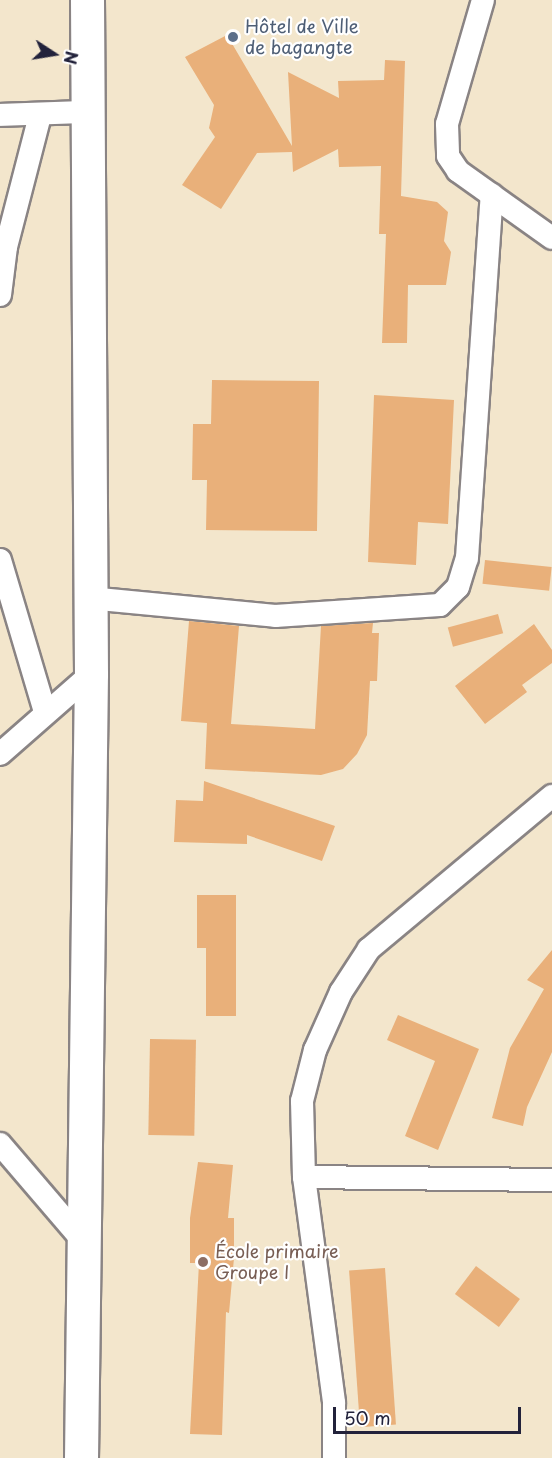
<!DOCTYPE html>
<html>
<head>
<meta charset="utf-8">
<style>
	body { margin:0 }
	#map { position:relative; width:552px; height:1458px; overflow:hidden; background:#f3e6cc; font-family:"Playpen Sans",sans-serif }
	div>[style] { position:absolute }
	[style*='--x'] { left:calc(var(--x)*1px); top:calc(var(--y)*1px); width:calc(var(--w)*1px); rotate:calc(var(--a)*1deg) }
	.building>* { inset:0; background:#e9b07a; transform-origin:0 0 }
	.roads { filter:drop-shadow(2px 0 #8a8484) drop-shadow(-2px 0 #8a8484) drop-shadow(0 2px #8a8484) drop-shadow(0 -2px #8a8484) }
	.street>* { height:22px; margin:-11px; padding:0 11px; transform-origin:11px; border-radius:11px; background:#fff }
	.secondary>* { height:33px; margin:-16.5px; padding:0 16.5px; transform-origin:16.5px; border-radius:16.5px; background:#fff }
	.dots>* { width:16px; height:16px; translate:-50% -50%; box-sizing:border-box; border:3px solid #fff; border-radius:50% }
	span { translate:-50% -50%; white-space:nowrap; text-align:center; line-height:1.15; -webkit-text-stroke:4.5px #fff; paint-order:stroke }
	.service-label { font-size:18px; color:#4e5e75 }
	.left { translate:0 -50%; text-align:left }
	.education-label { font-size:18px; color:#785e54 }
	.north { position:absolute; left:24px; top:24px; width:60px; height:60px; -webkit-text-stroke:4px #fff; paint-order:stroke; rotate:102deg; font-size:16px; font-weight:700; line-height:24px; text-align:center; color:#22223b }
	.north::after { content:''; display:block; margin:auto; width:21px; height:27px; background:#22223b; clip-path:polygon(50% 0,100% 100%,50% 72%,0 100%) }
	.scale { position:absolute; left:333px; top:1407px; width:188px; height:27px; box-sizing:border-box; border:3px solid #22223b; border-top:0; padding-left:8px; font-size:18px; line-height:21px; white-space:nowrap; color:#22223b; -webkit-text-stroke:4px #fff; paint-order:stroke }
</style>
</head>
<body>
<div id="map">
	<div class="building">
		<i style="clip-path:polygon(227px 35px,292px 146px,288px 72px,339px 98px,338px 81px,384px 80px,385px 60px,405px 61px,401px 196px,437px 202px,448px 212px,444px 241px,451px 252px,446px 285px,408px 285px,407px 343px,382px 343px,386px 234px,379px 234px,381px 166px,339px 167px,338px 149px,293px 172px,292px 152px,257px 153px,221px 209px,182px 185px,215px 137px,209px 128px,214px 105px,185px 57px)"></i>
		<i style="clip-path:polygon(212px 380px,319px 381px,317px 531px,206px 530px,207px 480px,192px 480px,193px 424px,211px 424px)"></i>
		<i style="clip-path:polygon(374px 395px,454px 400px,448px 524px,418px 522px,416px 565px,368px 562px)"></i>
		<i style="left:485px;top:560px;width:67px;height:24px;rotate:6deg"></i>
		<i style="left:498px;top:614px;width:20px;height:52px;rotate:75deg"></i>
		<i style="clip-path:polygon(189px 621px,239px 626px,231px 724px,315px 729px,321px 626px,373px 623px,372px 633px,379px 633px,377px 681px,370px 681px,367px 735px,357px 754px,343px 769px,321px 775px,205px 769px,207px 723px,181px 721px)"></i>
		<i style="clip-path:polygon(534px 624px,552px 650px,552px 663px,522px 685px,527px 692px,485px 724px,455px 686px)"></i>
		<i style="clip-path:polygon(204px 781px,335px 826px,322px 861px,247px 835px,247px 844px,174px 842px,176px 800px,203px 801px)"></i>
		<i style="clip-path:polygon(197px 895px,236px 895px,236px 1016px,206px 1016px,206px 948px,197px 948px)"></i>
		<i style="clip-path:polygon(552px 950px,552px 1052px,527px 1107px,523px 1126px,492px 1118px,510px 1048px,544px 989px,527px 980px)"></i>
		<i style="clip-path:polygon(398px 1015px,479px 1049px,438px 1150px,405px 1136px,435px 1061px,387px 1040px)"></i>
		<i style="left:150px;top:1039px;width:46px;height:96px;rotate:1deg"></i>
		<i style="clip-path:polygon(198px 1162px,233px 1165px,228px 1218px,234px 1218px,234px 1258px,229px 1313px,226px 1312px,222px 1435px,190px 1434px,199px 1263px,190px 1263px,190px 1218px)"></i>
		<i style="left:476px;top:1266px;width:55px;height:35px;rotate:37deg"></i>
		<i style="left:385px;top:1268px;width:157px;height:36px;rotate:86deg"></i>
	</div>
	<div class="roads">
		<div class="street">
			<i style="--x:483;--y:0;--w:129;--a:106.2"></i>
			<i style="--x:447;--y:124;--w:32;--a:88"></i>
			<i style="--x:448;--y:156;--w:18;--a:56"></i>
			<i style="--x:458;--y:171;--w:115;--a:35.5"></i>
			<i style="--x:0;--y:115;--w:86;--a:-2"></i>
			<i style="--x:0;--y:295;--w:48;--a:-82.9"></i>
			<i style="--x:6;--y:247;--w:135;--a:-75.5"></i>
			<i style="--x:0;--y:560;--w:159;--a:73.5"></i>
			<i style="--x:89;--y:598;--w:187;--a:5.5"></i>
			<i style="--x:275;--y:616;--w:165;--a:-3.8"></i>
			<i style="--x:440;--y:605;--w:25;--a:-45"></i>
			<i style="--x:458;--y:587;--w:30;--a:-73"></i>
			<i style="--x:467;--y:558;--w:364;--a:-86.1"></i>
			<i style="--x:0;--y:754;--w:121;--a:-41.3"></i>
			<i style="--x:552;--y:796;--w:239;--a:140.1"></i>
			<i style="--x:369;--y:949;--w:51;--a:123.1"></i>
			<i style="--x:341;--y:992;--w:64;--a:114.1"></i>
			<i style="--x:315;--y:1050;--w:53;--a:104.3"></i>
			<i style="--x:302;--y:1101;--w:76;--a:88.5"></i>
			<i style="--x:304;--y:1177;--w:248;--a:0.7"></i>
			<i style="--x:0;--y:1144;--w:129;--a:49.4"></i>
			<i style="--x:304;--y:1177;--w:228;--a:82.4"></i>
			<i style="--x:334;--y:1403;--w:55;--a:90"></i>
		</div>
		<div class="secondary">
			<i style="--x:81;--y:1458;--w:784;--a:-89.27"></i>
			<i style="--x:91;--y:674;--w:674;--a:-90.34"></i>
		</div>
	</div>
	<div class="dots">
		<i style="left:233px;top:37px;background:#5c6f8a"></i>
		<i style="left:203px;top:1262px;background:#8d6e63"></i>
	</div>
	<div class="service-label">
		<span class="left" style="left:245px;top:37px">Hôtel de Ville<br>de bagangte</span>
	</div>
	<div class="education-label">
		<span class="left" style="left:215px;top:1262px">École primaire<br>Groupe I</span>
	</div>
	<div class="north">N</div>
	<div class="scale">50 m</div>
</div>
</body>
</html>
